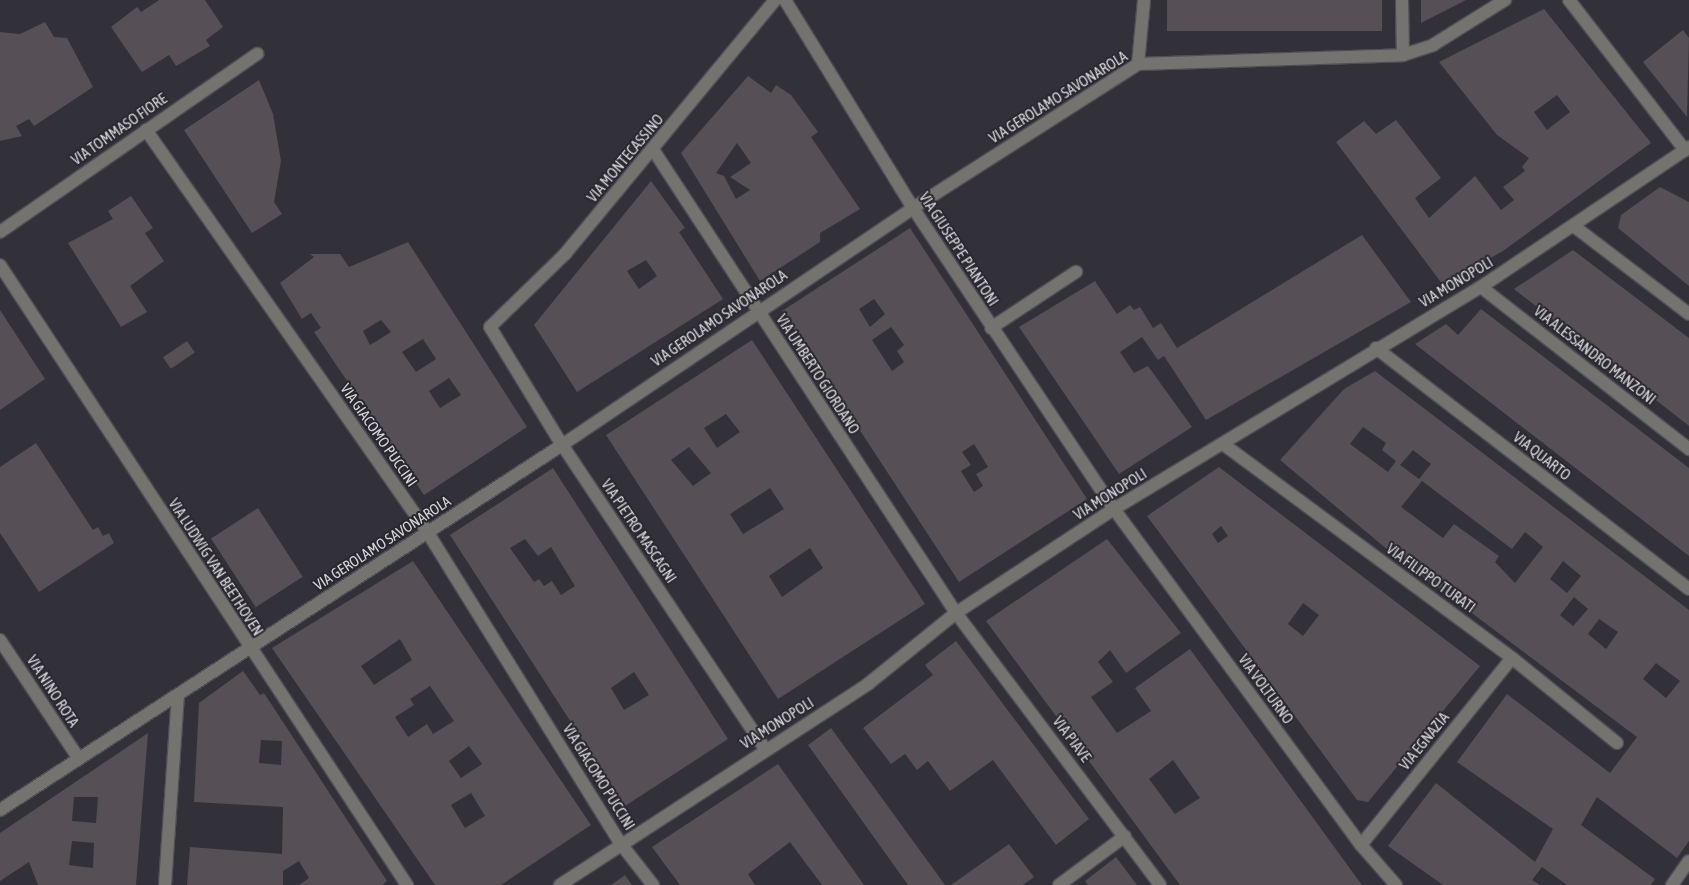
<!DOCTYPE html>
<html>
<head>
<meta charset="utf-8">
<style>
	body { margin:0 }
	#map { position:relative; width:1689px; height:885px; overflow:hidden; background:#323139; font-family:"Asap Condensed",sans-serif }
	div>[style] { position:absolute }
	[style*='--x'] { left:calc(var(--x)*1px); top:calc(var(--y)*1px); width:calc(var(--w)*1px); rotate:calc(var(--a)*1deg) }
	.building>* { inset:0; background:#564f55; transform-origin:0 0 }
	.roads { filter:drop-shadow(1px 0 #504f57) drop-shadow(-1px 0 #504f57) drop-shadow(0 1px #504f57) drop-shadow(0 -1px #504f57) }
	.minor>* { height:12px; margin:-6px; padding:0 6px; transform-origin:6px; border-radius:6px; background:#75736f }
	span { translate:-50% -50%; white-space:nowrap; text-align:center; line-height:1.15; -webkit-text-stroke:4px #28272e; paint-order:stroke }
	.street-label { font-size:15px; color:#d9d8dd }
</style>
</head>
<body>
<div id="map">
	<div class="building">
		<i style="clip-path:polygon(159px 0,205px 0,223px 27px,206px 40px,210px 46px,176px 66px,169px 55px,142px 72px,111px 27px,137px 7px,141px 12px)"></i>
		<i style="left:1167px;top:0;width:215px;height:31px"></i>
		<i style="clip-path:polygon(1421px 0,1466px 0,1421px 23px)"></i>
		<i style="clip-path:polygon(evenodd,1544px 9px,1651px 143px,1503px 251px,1443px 285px,1336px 142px,1364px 121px,1376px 134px,1396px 120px,1441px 178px,1415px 198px,1429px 218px,1475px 176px,1501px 210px,1514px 200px,1503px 187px,1525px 171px,1522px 167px,1529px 158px,1497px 135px,1439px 62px,1544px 9px,1557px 95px,1570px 112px,1547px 130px,1534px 112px,1557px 95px)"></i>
		<i style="clip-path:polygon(45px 22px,54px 37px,67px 38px,93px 87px,34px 126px,29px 119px,16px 126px,22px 136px,0 141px,0 32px,20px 34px)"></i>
		<i style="clip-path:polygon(1683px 30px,1689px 38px,1687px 117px,1643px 62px)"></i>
		<i style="clip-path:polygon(evenodd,748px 76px,771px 93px,776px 85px,791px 95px,818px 132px,811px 137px,860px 209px,820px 233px,820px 242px,760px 281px,681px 153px,748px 76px,737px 143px,751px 163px,730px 177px,750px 190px,736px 199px,724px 176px,716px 173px,737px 143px)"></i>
		<i style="clip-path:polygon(259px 80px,273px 114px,281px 161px,274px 202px,282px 214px,252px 233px,184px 130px)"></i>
		<i style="clip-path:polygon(evenodd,651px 181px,685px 228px,679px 232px,723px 299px,577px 392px,534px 325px,651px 181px,646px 260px,657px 276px,639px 289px,627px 271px,646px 260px)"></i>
		<i style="clip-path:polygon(1660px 187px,1689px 202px,1689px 286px,1618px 228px,1621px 215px)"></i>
		<i style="clip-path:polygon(131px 196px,153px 228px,145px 233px,164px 261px,130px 286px,147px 312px,121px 327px,68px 243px,113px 219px,108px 211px)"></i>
		<i style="clip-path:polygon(evenodd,910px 228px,1087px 499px,959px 582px,782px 311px,910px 228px,874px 299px,885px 314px,870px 327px,859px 309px,874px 299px,910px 228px,891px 327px,904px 345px,897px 351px,904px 362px,892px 371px,872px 340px,891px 327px,910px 228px,974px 444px,988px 467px,976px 474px,983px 486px,974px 492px,961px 471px,971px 465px,962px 452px,974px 444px)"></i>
		<i style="clip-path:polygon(1362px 235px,1411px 302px,1206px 420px,1164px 356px,1158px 360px,1142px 337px,1120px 352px,1134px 373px,1148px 366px,1192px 427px,1119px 474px,1019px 327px,1095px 281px,1117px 314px,1130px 305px,1134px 310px,1140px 307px,1153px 328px,1161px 323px,1177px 348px)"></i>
		<i style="clip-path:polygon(evenodd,408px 242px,527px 427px,424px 495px,314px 332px,321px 328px,311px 313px,302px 319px,280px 283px,314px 257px,310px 254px,340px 254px,349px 267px,408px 242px,381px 320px,391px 332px,370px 345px,363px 331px,381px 320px,408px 242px,423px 339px,436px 359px,416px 372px,402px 352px,423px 339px,408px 242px,449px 378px,461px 395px,440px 408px,429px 391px,449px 378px)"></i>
		<i style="clip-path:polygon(1573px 250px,1689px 338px,1689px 426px,1514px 289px)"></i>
		<i style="clip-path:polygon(1481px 309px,1689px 468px,1689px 556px,1415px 344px,1446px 324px,1458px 335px)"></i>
		<i style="clip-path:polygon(0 310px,45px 379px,0 410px)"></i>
		<i style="clip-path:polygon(evenodd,752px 340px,925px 604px,778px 699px,606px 435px,752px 340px,726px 414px,740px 432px,717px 448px,704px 428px,726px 414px,752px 340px,689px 447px,711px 473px,693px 486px,671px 460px,689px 447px,752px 340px,770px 488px,784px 509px,743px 534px,730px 514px,770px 488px,752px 340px,810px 548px,823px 568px,782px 597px,769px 576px,810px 548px)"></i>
		<i style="left:187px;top:341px;width:14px;height:29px;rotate:56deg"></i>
		<i style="clip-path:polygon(evenodd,1375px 371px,1689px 610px,1689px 841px,1677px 858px,1597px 797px,1581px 825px,1655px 879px,1651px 885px,1567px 885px,1542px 867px,1532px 880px,1540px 885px,1443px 885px,1388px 846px,1436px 783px,1535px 862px,1553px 829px,1457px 762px,1507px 694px,1610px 773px,1637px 737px,1388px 550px,1280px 460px,1344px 389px,1375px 371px,1363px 427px,1386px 443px,1382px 450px,1396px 461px,1388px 472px,1350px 444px,1363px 427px,1375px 371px,1413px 450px,1431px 464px,1419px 479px,1400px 465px,1413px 450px,1375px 371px,1422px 481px,1512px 549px,1525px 532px,1543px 547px,1515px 583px,1495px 562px,1499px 556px,1454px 524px,1443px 538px,1401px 507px,1422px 481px,1375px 371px,1563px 561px,1581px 576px,1567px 593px,1550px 579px,1563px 561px,1375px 371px,1574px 597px,1588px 609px,1573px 626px,1560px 615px,1574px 597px,1375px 371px,1599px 619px,1618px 632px,1606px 649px,1588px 634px,1599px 619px,1375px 371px,1656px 663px,1680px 681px,1666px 698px,1643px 679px,1656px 663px)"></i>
		<i style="clip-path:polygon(36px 443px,93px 530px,98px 527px,103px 536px,109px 533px,114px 543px,39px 592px,0 533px,0 467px)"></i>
		<i style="clip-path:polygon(evenodd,1219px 467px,1480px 666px,1368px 802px,1357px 800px,1147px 516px,1219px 467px,1221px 526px,1228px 536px,1218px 543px,1212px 534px,1221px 526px,1219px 467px,1303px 603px,1319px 615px,1303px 636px,1288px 624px,1303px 603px)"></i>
		<i style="clip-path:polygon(evenodd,553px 468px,728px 739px,625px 806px,450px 535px,553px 468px,525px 539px,538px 556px,551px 547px,575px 586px,561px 595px,552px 581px,544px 586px,539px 579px,534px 582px,510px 548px,525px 539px,553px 468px,634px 672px,649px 695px,624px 710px,611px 688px,634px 672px)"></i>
		<i style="left:258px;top:508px;width:82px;height:56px;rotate:57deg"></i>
		<i style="clip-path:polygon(evenodd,1107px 539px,1181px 633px,1126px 673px,1110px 650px,1098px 662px,1113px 682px,1091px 697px,1117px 733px,1151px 711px,1135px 688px,1190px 649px,1362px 885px,1180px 885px,986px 621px,1107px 539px,1173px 760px,1200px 798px,1175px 814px,1149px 779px,1173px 760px)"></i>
		<i style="clip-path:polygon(evenodd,413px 561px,591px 825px,501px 885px,435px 885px,272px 648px,413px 561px,400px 639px,412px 660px,374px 685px,361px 666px,400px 639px,413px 561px,430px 686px,454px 721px,433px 734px,427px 724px,408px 737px,395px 717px,414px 705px,410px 699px,430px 686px,413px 561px,469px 746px,482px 764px,461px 778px,449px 761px,469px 746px,413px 561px,471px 793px,485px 816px,465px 828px,451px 805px,471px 793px)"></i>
		<i style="clip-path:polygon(956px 641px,1089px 819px,1056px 845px,993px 760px,950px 791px,928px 761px,917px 770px,905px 754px,891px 764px,863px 728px,933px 675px,925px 665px)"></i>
		<i style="clip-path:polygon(evenodd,243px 671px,260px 695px,264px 693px,387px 881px,382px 885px,299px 885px,309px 878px,299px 861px,283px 871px,283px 885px,187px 885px,190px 847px,282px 854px,283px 807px,194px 802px,199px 703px,243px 671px,261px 740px,282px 741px,281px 765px,259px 763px,261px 740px)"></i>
		<i style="clip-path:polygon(831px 728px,945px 885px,908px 885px,808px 745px)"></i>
		<i style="clip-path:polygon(evenodd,148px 733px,136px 885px,38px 885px,29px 862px,0 881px,0 833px,148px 733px,74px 797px,98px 797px,96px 823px,72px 821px,74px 797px,148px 733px,72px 841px,94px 843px,93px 868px,69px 865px,72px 841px)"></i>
		<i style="clip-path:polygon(778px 764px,864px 885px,822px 885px,790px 842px,748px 874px,755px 885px,680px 885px,652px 847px)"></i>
		<i style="clip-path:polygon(1009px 844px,1034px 877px,1023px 885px,951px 885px)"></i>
		<i style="clip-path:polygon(1116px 857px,1137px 885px,1088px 885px,1085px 881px)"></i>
		<i style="clip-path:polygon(625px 875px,632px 885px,611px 885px)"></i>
	</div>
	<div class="roads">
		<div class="minor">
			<i style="--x:785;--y:0;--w:244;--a:58.4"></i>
			<i style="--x:913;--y:208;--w:362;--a:56.3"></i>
			<i style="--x:1114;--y:509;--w:417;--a:53.7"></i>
			<i style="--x:1361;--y:845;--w:53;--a:48.8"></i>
			<i style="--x:1402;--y:0;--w:55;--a:89"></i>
			<i style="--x:1569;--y:0;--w:190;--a:52.3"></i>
			<i style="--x:1138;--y:64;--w:64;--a:-84.6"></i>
			<i style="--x:146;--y:130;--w:492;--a:55"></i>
			<i style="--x:428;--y:533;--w:366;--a:58.2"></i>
			<i style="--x:621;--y:844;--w:52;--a:52"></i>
			<i style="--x:654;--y:151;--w:552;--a:56.83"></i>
			<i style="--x:956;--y:613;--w:340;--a:53.1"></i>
			<i style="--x:1575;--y:227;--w:143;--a:37.3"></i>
			<i style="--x:0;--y:232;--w:313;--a:-34.7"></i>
			<i style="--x:0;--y:265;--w:742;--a:56.72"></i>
			<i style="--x:1481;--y:287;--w:264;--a:37.9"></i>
			<i style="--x:991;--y:328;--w:102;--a:-33.4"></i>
			<i style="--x:1376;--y:348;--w:395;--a:37.6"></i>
			<i style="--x:1223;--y:444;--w:360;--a:36.5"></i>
			<i style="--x:1512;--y:658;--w:135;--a:39"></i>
			<i style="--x:0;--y:640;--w:143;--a:56.4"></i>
			<i style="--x:765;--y:749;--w:366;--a:-123.7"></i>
			<i style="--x:562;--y:445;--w:138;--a:-121.4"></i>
			<i style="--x:490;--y:327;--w:105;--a:-44.2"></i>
			<i style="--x:565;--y:254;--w:330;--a:-50.4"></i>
			<i style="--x:0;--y:810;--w:670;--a:-33"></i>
			<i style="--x:562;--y:445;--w:424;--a:-34"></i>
			<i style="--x:913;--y:208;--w:267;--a:-32.6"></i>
			<i style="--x:1138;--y:64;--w:265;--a:-1.9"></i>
			<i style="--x:1403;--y:55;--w:32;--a:-18"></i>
			<i style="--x:1433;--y:45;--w:85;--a:-32"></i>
			<i style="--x:1361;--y:845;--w:240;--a:-51.1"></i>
			<i style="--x:165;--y:885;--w:190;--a:-86.1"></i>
			<i style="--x:560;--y:885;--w:368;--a:-33.1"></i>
			<i style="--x:868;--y:684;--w:113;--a:-38.9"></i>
			<i style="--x:956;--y:613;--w:189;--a:-33.4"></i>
			<i style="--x:1114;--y:509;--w:429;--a:-31.2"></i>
			<i style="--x:1481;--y:287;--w:251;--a:-33.9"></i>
			<i style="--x:1059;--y:885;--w:82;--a:-36.6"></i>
			<i style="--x:1672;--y:885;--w:29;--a:-55"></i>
		</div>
	</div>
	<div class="street-label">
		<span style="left:1058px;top:97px;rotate:-32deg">VIA GEROLAMO SAVONAROLA</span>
		<span style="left:119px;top:129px;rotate:-35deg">VIA TOMMASO FIORE</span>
		<span style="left:625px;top:158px;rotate:-50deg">VIA MONTECASSINO</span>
		<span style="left:959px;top:249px;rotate:57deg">VIA GIUSEPPE PIANTONI</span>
		<span style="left:1456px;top:282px;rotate:-31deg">VIA MONOPOLI</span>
		<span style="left:719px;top:318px;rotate:-34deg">VIA GEROLAMO SAVONAROLA</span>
		<span style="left:1595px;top:355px;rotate:38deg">VIA ALESSANDRO MANZONI</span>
		<span style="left:818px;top:374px;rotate:57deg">VIA UMBERTO GIORDANO</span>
		<span style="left:379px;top:435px;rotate:55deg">VIA GIACOMO PUCCINI</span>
		<span style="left:1542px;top:456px;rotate:38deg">VIA QUARTO</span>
		<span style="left:1110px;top:494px;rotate:-32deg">VIA MONOPOLI</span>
		<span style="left:639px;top:531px;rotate:56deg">VIA PIETRO MASCAGNI</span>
		<span style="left:382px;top:543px;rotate:-33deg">VIA GEROLAMO SAVONAROLA</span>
		<span style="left:216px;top:567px;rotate:57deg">VIA LUDWIG VAN BEETHOVEN</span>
		<span style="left:1431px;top:578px;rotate:36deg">VIA FILIPPO TURATI</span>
		<span style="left:1266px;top:689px;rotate:54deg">VIA VOLTURNO</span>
		<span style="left:53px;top:691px;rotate:57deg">VIA NINO ROTA</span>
		<span style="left:777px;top:723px;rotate:-32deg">VIA MONOPOLI</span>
		<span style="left:1072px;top:739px;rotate:53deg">VIA PIAVE</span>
		<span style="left:1424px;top:741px;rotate:-51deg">VIA EGNAZIA</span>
		<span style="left:599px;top:777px;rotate:58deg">VIA GIACOMO PUCCINI</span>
	</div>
</div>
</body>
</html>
